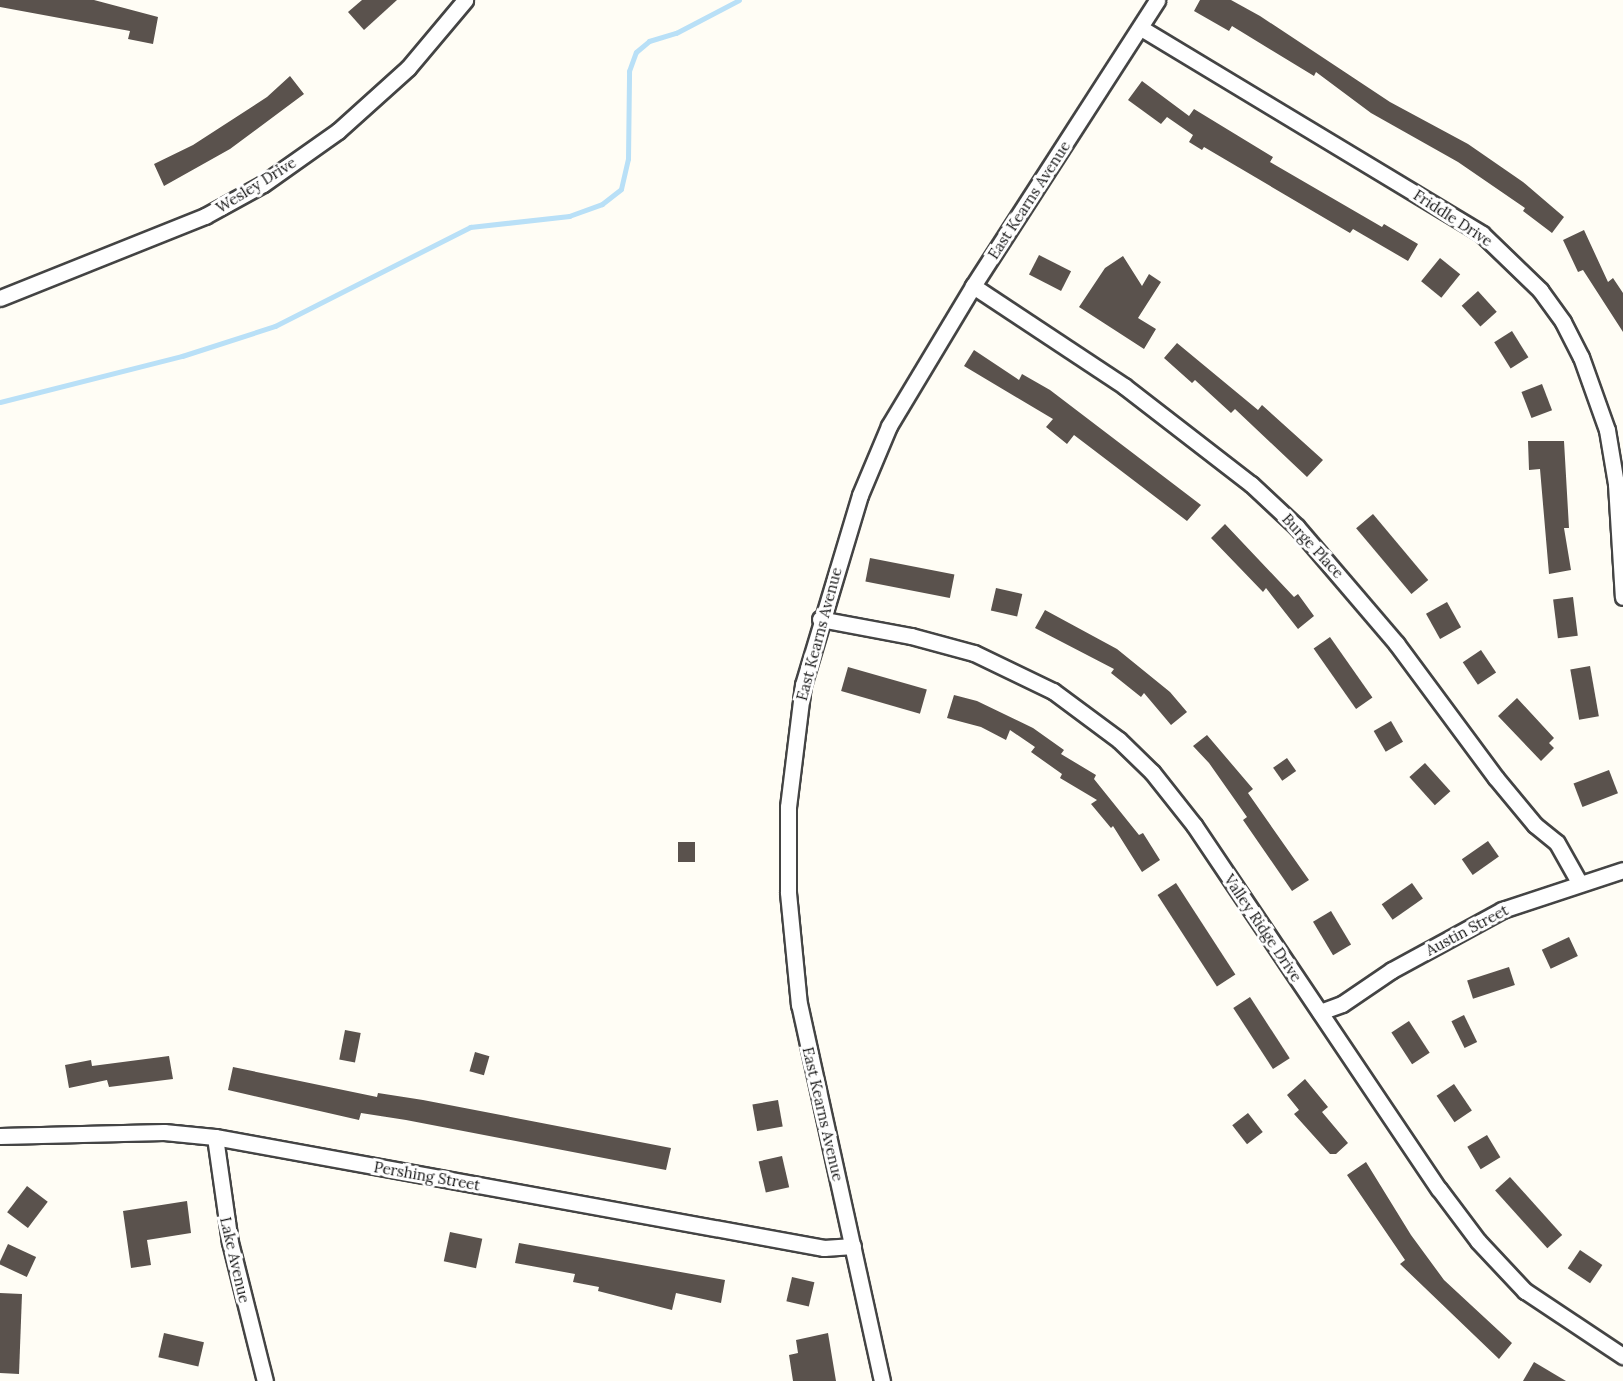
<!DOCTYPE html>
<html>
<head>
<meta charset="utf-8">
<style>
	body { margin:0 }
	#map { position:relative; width:1623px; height:1381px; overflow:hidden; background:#fffdf5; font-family:Lora,serif }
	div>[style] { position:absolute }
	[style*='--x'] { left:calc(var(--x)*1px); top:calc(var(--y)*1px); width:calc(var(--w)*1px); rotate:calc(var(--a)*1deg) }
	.stream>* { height:5px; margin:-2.5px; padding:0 2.5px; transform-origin:2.5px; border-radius:2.5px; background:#b9e0f7 }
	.building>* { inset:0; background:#5a524d; transform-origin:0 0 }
	.roads { filter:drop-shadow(2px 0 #444) drop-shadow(-2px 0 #444) drop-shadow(0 2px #444) drop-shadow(0 -2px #444) }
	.minor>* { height:15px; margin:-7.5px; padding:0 7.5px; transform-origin:7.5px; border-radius:7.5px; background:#fff }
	span { translate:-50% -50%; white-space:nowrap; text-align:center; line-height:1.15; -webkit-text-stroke:6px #fff; paint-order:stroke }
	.street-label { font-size:15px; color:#111 }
</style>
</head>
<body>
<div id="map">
	<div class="stream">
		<i style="--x:0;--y:402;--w:188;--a:-14.2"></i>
		<i style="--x:182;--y:356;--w:98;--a:-17.9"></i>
		<i style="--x:275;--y:326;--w:219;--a:-26.9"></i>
		<i style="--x:470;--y:227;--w:100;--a:-6.3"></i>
		<i style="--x:569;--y:216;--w:35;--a:-20"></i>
		<i style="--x:602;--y:204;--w:24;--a:-38"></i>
		<i style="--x:621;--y:189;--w:31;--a:-77"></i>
		<i style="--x:628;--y:159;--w:88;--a:-89.3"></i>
		<i style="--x:629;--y:71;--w:20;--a:-70"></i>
		<i style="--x:636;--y:52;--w:17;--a:-40"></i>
		<i style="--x:649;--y:41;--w:28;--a:-17"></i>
		<i style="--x:676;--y:33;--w:71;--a:-27.6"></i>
	</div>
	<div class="building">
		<i style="clip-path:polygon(0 0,94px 0,158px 17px,153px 44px,128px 39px,130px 31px,0 7px)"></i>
		<i style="clip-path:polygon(362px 0,397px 0,364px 30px,348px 12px)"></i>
		<i style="clip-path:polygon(1200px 0,1231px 0,1260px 16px,1390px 102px,1468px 144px,1523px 182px,1564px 217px,1552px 233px,1523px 211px,1525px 208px,1458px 162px,1371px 113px,1316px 72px,1314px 76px,1232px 26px,1229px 31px,1194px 11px)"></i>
		<i style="clip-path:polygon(290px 76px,304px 94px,230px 149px,164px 186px,154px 164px,193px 145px,267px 97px)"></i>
		<i style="clip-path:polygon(1142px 81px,1189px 116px,1194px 109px,1273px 157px,1270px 162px,1382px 227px,1384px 224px,1418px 244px,1408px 261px,1353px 229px,1350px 233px,1204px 147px,1202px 150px,1189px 142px,1193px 135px,1167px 117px,1161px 124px,1128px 100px)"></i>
		<i style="clip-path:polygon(1584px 230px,1608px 282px,1613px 278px,1623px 293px,1623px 332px,1583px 270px,1578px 272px,1563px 240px)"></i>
		<i style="left:1039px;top:255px;width:36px;height:22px;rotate:27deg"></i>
		<i style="clip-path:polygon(1123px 256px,1142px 286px,1149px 274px,1161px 282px,1138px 318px,1156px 329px,1144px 349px,1079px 307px,1105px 268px)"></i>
		<i style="left:1440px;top:258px;width:26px;height:30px;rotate:39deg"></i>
		<i style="left:1478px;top:291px;width:28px;height:22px;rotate:48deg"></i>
		<i style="left:1512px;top:331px;width:31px;height:21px;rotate:58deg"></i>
		<i style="clip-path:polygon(1177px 343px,1258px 410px,1262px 405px,1323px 460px,1307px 477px,1235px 409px,1231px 413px,1195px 380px,1192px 383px,1164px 358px)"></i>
		<i style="clip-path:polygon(974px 350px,1019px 380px,1022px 374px,1050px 390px,1201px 505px,1187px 521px,1074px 435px,1067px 444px,1046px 427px,1053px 419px,964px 366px)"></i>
		<i style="left:1542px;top:384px;width:28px;height:22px;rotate:69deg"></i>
		<i style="clip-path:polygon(1528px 441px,1564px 441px,1569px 528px,1564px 528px,1571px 570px,1549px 574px,1540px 469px,1529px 470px)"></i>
		<i style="left:1373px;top:514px;width:86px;height:22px;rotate:50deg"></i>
		<i style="clip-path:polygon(1225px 524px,1294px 597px,1298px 594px,1314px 616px,1298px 629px,1266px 588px,1263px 592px,1211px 538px)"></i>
		<i style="left:870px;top:558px;width:86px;height:24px;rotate:11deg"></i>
		<i style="left:996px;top:588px;width:27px;height:23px;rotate:13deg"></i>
		<i style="left:1573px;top:597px;width:39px;height:20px;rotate:83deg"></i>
		<i style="left:1447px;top:602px;width:29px;height:24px;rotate:61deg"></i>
		<i style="clip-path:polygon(1045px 610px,1117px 649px,1170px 692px,1187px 712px,1171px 725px,1144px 693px,1141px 697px,1111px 673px,1114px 669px,1035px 628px)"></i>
		<i style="left:1330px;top:637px;width:74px;height:20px;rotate:55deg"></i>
		<i style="left:1481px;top:650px;width:27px;height:22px;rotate:56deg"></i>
		<i style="left:1590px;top:666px;width:51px;height:20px;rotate:80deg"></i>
		<i style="left:848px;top:667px;width:82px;height:25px;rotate:16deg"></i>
		<i style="clip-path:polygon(954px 695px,977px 701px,1033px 728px,1064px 750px,1061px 754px,1096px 775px,1094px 779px,1139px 835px,1143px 833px,1160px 860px,1142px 872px,1113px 826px,1111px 828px,1091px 804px,1097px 800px,1060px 778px,1062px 774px,1031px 752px,1035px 747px,1010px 730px,1006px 740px,981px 727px,947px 718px)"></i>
		<i style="clip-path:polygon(1517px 698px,1554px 738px,1549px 743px,1554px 748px,1541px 761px,1498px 716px)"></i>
		<i style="left:1391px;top:721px;width:24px;height:20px;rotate:60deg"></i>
		<i style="clip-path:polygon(1207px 735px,1253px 789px,1248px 793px,1309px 880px,1292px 891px,1243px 820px,1247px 817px,1209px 763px,1193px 746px)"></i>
		<i style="left:1287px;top:758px;width:16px;height:17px;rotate:55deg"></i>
		<i style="left:1425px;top:763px;width:38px;height:21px;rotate:48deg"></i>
		<i style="left:1609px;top:770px;width:25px;height:38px;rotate:69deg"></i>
		<i style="left:1488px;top:841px;width:19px;height:32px;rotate:55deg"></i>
		<i style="left:678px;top:842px;width:17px;height:20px"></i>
		<i style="left:1176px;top:883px;width:109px;height:22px;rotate:57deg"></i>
		<i style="left:1412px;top:883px;width:19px;height:37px;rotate:55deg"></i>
		<i style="left:1331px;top:911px;width:39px;height:21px;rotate:59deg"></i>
		<i style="left:1569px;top:937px;width:21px;height:30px;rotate:65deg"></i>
		<i style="left:1509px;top:967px;width:19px;height:44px;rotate:72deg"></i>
		<i style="left:1250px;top:997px;width:73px;height:20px;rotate:57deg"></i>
		<i style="left:1464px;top:1015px;width:30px;height:14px;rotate:64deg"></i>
		<i style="left:1409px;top:1021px;width:38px;height:21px;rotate:57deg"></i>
		<i style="left:345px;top:1030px;width:16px;height:30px;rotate:11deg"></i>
		<i style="left:475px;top:1052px;width:15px;height:20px;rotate:16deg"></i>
		<i style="clip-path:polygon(169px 1056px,173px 1079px,109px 1087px,107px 1080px,69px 1088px,65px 1065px,91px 1060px,92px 1066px)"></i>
		<i style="clip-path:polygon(233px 1067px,377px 1097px,378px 1093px,423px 1100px,671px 1148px,666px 1170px,406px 1120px,361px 1113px,359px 1120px,228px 1090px)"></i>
		<i style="clip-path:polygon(1305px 1079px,1328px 1107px,1322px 1112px,1348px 1143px,1336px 1154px,1330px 1154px,1294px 1114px,1299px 1110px,1287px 1095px)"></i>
		<i style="left:1454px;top:1084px;width:32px;height:21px;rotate:56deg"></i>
		<i style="left:778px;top:1100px;width:27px;height:26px;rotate:80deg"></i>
		<i style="left:1248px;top:1113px;width:24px;height:20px;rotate:52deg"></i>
		<i style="left:1487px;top:1135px;width:26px;height:23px;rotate:59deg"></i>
		<i style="left:782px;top:1156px;width:32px;height:24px;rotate:77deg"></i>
		<i style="clip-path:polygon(1366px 1162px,1411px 1235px,1444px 1280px,1512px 1343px,1499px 1359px,1400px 1264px,1405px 1260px,1347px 1175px)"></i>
		<i style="left:1510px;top:1177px;width:78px;height:20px;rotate:48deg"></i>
		<i style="left:27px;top:1186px;width:26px;height:33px;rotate:37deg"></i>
		<i style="clip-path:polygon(187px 1201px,191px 1233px,147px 1240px,151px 1265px,131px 1268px,123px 1211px)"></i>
		<i style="left:450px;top:1232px;width:33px;height:30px;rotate:12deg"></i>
		<i style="clip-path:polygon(519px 1243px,725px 1280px,721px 1303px,676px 1293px,672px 1310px,598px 1291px,599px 1287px,573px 1282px,575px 1274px,515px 1263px)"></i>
		<i style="left:8px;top:1244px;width:31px;height:22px;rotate:25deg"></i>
		<i style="left:1580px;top:1250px;width:27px;height:22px;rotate:34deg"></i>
		<i style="left:792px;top:1277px;width:23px;height:25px;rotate:13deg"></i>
		<i style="clip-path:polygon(0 1293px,22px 1294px,19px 1374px,0 1373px)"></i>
		<i style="left:164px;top:1333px;width:41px;height:25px;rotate:13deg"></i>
		<i style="clip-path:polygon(828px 1333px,836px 1381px,793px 1381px,789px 1355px,798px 1353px,796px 1340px)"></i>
		<i style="clip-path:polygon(1534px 1362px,1566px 1381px,1523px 1381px)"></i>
	</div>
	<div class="roads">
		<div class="minor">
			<i style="--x:1141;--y:28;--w:398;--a:31.1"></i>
			<i style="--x:1482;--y:234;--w:81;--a:44"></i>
			<i style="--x:1540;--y:290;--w:39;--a:54"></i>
			<i style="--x:1563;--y:322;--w:39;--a:63"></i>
			<i style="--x:1581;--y:357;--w:77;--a:70.4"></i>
			<i style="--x:1607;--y:430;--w:55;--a:80.5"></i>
			<i style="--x:1616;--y:484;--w:113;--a:86.5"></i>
			<i style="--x:973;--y:286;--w:181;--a:33.5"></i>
			<i style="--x:1124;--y:386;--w:160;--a:37.7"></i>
			<i style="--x:1251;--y:484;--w:63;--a:43.1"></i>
			<i style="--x:1297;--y:527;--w:153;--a:49.5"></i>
			<i style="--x:1396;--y:643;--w:168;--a:53.5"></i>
			<i style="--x:1496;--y:778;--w:61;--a:50.3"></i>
			<i style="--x:1535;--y:825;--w:28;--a:39"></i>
			<i style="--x:1557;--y:843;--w:45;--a:60.6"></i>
			<i style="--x:0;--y:298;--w:221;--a:-21.8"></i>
			<i style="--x:205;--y:216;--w:66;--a:-28.9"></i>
			<i style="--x:263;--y:184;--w:92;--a:-35.2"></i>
			<i style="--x:338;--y:131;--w:94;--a:-42"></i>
			<i style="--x:408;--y:68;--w:89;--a:-50"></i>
			<i style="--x:820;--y:619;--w:93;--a:10.6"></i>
			<i style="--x:911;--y:636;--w:65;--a:15.1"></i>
			<i style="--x:974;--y:653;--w:88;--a:25.7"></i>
			<i style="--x:1053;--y:691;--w:82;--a:36.6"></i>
			<i style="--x:1119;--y:740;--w:46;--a:44.1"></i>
			<i style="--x:1152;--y:772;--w:68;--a:51.6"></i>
			<i style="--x:1194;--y:825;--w:439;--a:56.1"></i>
			<i style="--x:1439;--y:1189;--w:65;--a:53.1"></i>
			<i style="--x:1478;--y:1241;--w:69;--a:46.8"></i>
			<i style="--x:1525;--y:1291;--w:118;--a:33.6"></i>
			<i style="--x:1320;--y:1012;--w:23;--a:-20"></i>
			<i style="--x:1342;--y:1004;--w:60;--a:-34.2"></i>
			<i style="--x:1392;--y:970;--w:125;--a:-28.6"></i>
			<i style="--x:1502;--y:910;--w:127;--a:-18.3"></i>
			<i style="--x:0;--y:1136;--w:164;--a:-1.4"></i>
			<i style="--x:164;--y:1132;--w:51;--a:5.6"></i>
			<i style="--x:215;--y:1137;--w:619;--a:10.33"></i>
			<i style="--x:824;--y:1248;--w:29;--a:-4"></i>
			<i style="--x:215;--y:1137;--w:106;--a:81.9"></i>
			<i style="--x:230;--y:1242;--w:143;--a:75.9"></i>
			<i style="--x:882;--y:1381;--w:385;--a:-102.4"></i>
			<i style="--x:799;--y:1005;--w:114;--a:-95.6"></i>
			<i style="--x:788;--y:892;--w:85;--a:-90"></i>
			<i style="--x:788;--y:807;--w:123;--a:-83"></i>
			<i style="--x:803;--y:685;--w:198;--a:-73.3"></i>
			<i style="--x:860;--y:495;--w:75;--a:-67.2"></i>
			<i style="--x:889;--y:426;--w:163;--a:-59"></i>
			<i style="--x:973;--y:286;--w:340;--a:-57.2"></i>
		</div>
	</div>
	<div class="street-label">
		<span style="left:256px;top:185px;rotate:-32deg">Wesley Drive</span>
		<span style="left:1029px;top:200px;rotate:-57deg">East Kearns Avenue</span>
		<span style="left:1453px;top:218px;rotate:33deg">Friddle Drive</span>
		<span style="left:1313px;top:546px;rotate:47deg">Burge Place</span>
		<span style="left:819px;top:634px;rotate:-75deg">East Kearns Avenue</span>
		<span style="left:1263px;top:928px;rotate:56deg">Valley Ridge Drive</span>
		<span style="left:1467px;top:930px;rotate:-28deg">Austin Street</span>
		<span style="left:823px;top:1114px;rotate:77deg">East Kearns Avenue</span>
		<span style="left:427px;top:1176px;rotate:10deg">Pershing Street</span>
		<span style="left:235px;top:1260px;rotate:77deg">Lake Avenue</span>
	</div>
</div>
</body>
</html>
